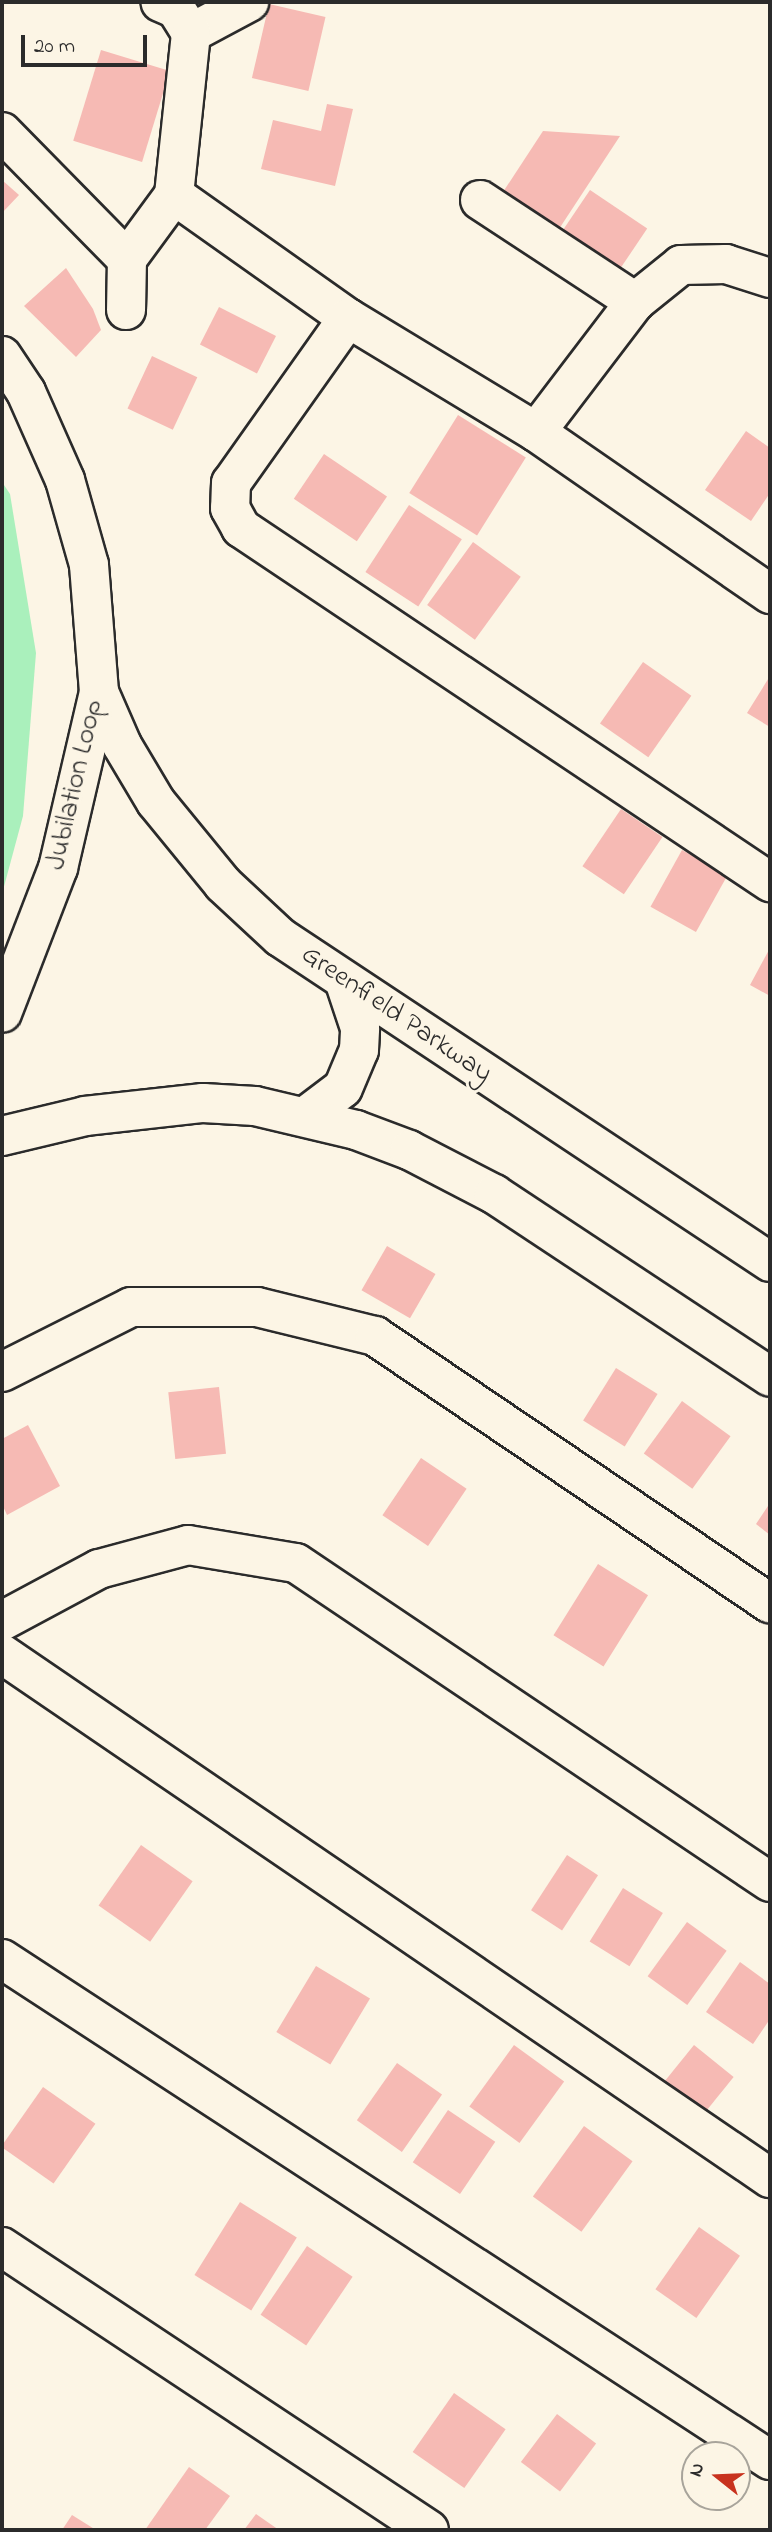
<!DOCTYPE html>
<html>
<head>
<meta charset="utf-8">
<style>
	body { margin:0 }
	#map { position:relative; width:772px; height:2532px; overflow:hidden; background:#fcf5e5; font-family:"Indie Flower",sans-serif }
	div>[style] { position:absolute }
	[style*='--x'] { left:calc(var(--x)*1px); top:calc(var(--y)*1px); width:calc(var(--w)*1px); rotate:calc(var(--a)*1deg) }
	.green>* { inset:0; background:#aaf0bc }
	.building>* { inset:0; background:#f6bab4; transform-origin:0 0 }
	.roads { filter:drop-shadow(2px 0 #2b2b2b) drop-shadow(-2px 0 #2b2b2b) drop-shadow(0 2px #2b2b2b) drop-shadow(0 -2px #2b2b2b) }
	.minor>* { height:38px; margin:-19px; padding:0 19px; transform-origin:19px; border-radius:19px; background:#fcf5e5 }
	.major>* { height:38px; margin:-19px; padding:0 19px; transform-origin:19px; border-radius:19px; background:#fcf5e5 }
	span { translate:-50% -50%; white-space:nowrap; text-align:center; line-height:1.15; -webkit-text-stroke:6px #fcf5e5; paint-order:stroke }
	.street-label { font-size:28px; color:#2b2b2b }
	.frame { position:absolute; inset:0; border:4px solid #2b2b2b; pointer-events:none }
	.north { position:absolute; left:681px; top:2441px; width:70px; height:70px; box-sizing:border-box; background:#fcf5e5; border:2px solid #a8a49b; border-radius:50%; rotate:288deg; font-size:19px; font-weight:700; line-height:28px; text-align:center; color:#2b2b2b }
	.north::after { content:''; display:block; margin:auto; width:24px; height:32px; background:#c8321e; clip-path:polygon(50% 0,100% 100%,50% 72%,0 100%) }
	.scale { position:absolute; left:21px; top:35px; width:126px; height:32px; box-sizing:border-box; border:4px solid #2b2b2b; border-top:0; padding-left:9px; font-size:21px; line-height:24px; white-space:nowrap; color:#2b2b2b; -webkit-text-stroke:5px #fcf5e5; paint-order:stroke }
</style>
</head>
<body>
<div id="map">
	<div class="green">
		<i style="clip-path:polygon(2px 482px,10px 494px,36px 653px,23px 816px,2px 894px)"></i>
	</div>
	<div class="building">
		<i style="left:269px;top:4px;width:58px;height:76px;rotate:13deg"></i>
		<i style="left:101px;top:50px;width:72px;height:95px;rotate:17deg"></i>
		<i style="clip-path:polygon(327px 104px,353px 109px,335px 186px,261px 169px,273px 120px,321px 131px)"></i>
		<i style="clip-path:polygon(543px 131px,620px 136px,559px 229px,503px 192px)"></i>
		<i style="clip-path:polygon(2px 180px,19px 195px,2px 213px)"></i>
		<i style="left:590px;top:190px;width:69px;height:54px;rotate:34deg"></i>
		<i style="clip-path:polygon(66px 268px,93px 309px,101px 330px,76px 357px,24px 306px)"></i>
		<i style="left:219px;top:307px;width:64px;height:42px;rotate:27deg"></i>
		<i style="left:152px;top:356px;width:50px;height:58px;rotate:25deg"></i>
		<i style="left:458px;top:415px;width:80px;height:92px;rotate:32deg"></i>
		<i style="clip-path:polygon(746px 431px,770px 448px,770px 493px,751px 521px,705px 490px)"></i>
		<i style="left:324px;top:454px;width:76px;height:54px;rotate:34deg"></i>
		<i style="left:409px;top:505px;width:63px;height:80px;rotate:33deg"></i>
		<i style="left:473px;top:542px;width:59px;height:78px;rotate:36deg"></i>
		<i style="left:643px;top:662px;width:59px;height:75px;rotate:35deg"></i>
		<i style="clip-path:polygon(770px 676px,770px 727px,747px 713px)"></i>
		<i style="left:621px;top:809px;width:50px;height:69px;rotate:34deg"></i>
		<i style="left:682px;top:850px;width:52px;height:65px;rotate:29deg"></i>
		<i style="clip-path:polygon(770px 948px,770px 996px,750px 985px)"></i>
		<i style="left:387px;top:1246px;width:56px;height:51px;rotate:30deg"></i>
		<i style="left:616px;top:1368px;width:49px;height:62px;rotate:32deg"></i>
		<i style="left:219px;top:1387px;width:67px;height:51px;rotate:84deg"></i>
		<i style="left:682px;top:1401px;width:60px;height:65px;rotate:36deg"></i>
		<i style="clip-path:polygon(28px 1425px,60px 1486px,7px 1515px,2px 1504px,2px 1439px)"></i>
		<i style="left:421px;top:1458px;width:55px;height:69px;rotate:34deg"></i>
		<i style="clip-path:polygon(770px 1503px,770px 1535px,756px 1524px)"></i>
		<i style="left:598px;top:1564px;width:59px;height:84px;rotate:32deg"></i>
		<i style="left:141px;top:1845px;width:63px;height:74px;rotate:35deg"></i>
		<i style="left:567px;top:1855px;width:37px;height:66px;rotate:33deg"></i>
		<i style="left:623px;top:1888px;width:47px;height:63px;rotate:32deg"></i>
		<i style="left:687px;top:1922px;width:49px;height:67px;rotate:36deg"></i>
		<i style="clip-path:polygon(740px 1962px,770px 1984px,770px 2019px,753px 2044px,706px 2012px)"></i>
		<i style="left:316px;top:1966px;width:63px;height:77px;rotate:31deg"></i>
		<i style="left:514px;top:2045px;width:62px;height:76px;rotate:36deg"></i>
		<i style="left:694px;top:2045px;width:51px;height:62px;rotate:39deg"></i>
		<i style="left:397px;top:2063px;width:55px;height:70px;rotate:35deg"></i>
		<i style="left:43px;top:2087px;width:64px;height:73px;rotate:35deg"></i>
		<i style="left:448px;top:2110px;width:57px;height:63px;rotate:34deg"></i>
		<i style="left:584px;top:2126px;width:60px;height:87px;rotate:36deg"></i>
		<i style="left:240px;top:2202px;width:67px;height:86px;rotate:32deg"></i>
		<i style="left:699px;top:2227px;width:50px;height:76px;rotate:35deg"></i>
		<i style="left:307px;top:2246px;width:55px;height:83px;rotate:34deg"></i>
		<i style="left:454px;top:2393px;width:63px;height:72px;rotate:35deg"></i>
		<i style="left:557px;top:2414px;width:49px;height:60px;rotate:37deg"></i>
		<i style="clip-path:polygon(189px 2467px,230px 2496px,205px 2530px,145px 2530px)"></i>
		<i style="clip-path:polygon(256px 2514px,279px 2530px,244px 2530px)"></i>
		<i style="clip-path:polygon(72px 2515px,96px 2530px,62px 2530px)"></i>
	</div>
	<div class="roads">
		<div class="minor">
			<i style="--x:191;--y:33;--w:66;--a:-28.1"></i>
			<i style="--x:2;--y:132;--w:178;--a:45.5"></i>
			<i style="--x:127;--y:259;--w:51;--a:91.1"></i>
			<i style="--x:174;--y:195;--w:213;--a:35.3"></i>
			<i style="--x:348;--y:318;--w:220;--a:31.2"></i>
			<i style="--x:536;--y:432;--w:285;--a:34.7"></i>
			<i style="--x:480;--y:200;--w:186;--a:33.3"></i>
			<i style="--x:127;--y:259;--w:79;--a:-53.7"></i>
			<i style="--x:174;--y:195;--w:163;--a:-84"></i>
			<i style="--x:191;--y:33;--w:28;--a:-122"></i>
			<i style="--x:176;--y:9;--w:17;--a:-156"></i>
			<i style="--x:348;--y:318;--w:202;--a:125.3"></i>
			<i style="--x:231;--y:483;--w:25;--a:92"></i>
			<i style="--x:230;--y:508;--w:23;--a:61"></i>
			<i style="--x:241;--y:528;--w:637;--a:33.79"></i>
			<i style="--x:536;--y:432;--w:163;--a:-52.7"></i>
			<i style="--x:635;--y:302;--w:59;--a:-38.8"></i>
			<i style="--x:681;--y:265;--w:45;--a:-1.3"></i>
			<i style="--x:726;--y:264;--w:46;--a:17.7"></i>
			<i style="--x:2;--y:1372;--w:144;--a:-26.7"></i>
			<i style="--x:131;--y:1307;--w:126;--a:0"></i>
			<i style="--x:257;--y:1307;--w:122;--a:13.8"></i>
			<i style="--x:375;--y:1336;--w:477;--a:34.1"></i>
			<i style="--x:2;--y:1621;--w:110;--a:-28.2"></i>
			<i style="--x:99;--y:1569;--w:92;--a:-15.1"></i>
			<i style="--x:188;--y:1545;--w:109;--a:9.5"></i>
			<i style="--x:296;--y:1563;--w:571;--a:33.94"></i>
			<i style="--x:2;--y:1654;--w:930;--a:34.31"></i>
			<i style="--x:2;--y:1959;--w:917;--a:33.12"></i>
			<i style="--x:2;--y:2247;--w:512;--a:33.53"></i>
		</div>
		<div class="major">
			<i style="--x:2;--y:356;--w:43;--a:56.3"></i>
			<i style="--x:26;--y:392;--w:96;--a:66.1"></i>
			<i style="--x:65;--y:480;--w:88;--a:74.2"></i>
			<i style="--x:89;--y:565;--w:127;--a:85.5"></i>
			<i style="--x:99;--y:692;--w:181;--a:103.1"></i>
			<i style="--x:58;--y:868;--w:155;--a:111.1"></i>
			<i style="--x:99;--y:692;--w:58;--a:66.5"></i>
			<i style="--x:122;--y:745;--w:66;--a:59.2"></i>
			<i style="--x:156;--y:802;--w:106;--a:50.7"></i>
			<i style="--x:223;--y:884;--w:78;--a:42.9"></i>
			<i style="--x:280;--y:937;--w:588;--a:33.55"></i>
			<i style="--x:306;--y:1116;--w:46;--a:-37.1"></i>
			<i style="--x:343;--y:1088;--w:41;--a:-67.2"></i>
			<i style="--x:359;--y:1050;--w:22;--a:-87"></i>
			<i style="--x:360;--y:1028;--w:47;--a:-108.4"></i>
			<i style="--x:2;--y:1136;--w:85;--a:-13.5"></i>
			<i style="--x:85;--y:1116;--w:119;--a:-6.3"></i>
			<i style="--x:203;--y:1103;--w:52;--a:3.3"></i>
			<i style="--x:255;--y:1106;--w:104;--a:13.4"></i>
			<i style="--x:356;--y:1130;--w:57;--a:20.7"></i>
			<i style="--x:409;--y:1150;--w:96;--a:27.4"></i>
			<i style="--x:494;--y:1194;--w:331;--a:33.5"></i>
		</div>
	</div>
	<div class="street-label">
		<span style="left:76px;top:785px;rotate:-77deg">Jubilation Loop</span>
		<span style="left:396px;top:1015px;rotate:34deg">Greenfield Parkway</span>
	</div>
	<div class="frame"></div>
	<div class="north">N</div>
	<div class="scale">20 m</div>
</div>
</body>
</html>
